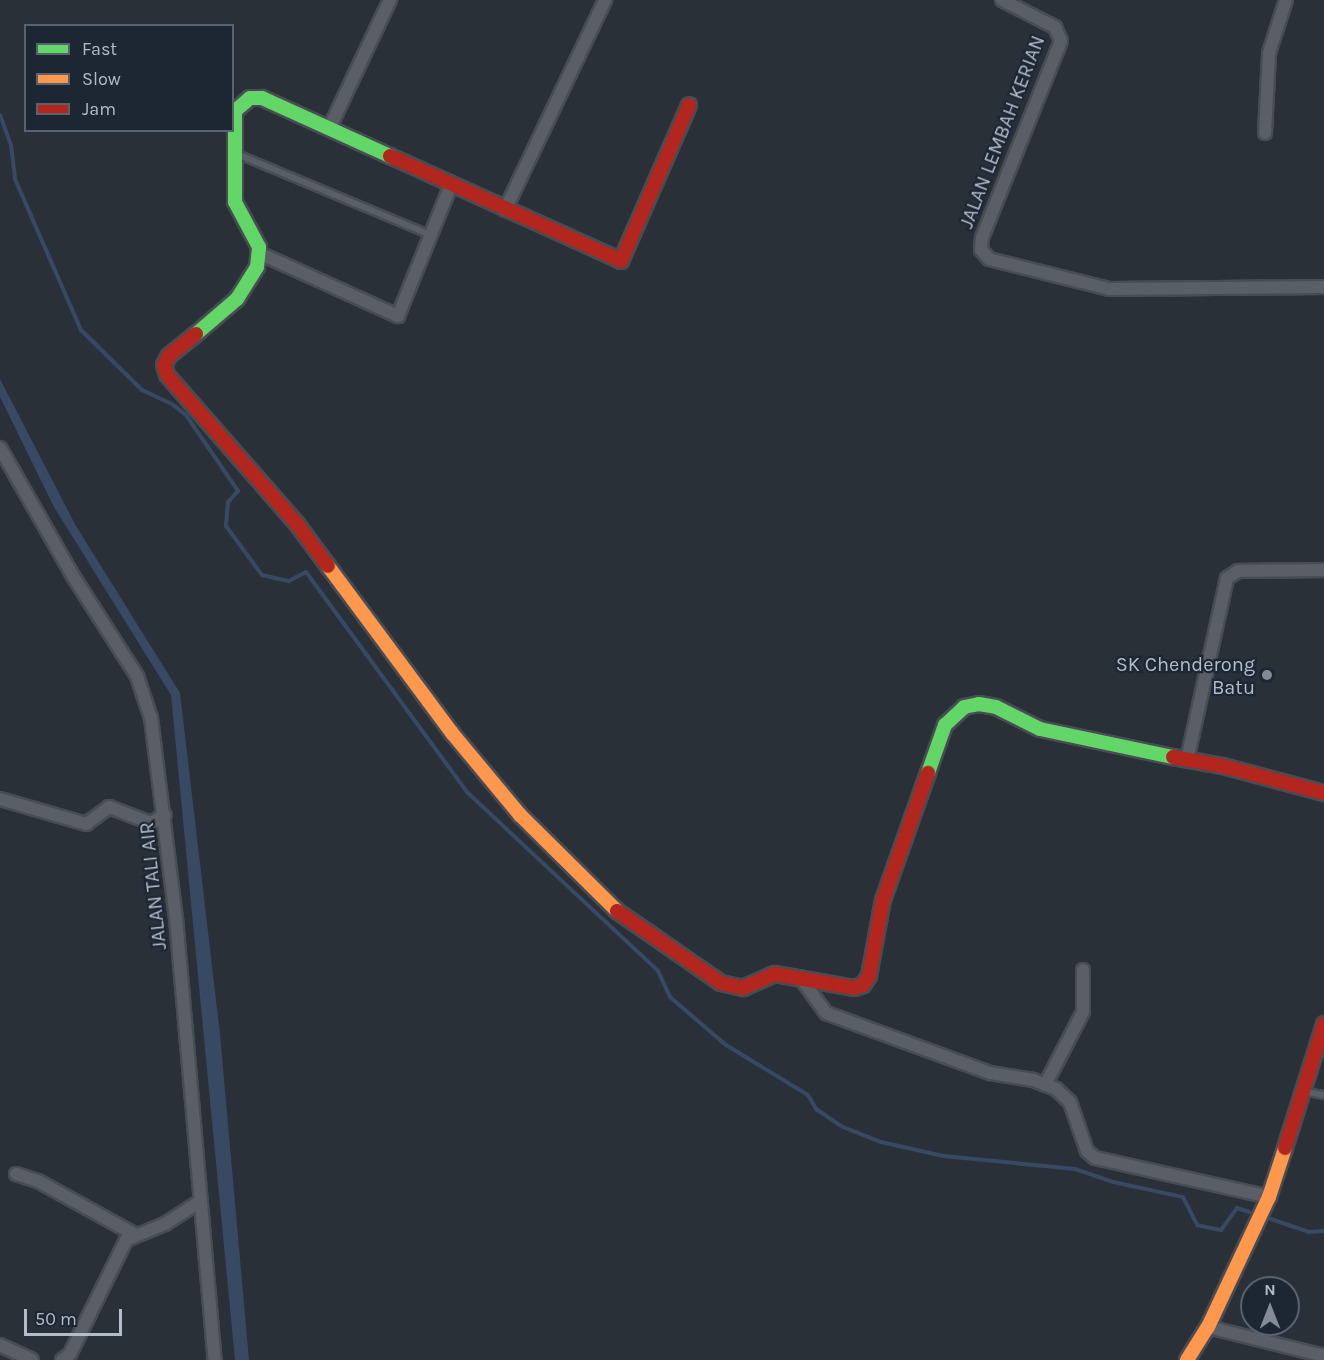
<!DOCTYPE html>
<html>
<head>
<meta charset="utf-8">
<style>
	body { margin:0 }
	#map { position:relative; width:1324px; height:1360px; overflow:hidden; background:#2a3038; font-family:Karla,sans-serif }
	div>[style] { position:absolute }
	[style*='--x'] { left:calc(var(--x)*1px); top:calc(var(--y)*1px); width:calc(var(--w)*1px); rotate:calc(var(--a)*1deg) }
	.water>* { inset:0; background:#384963 }
	.stream>* { height:4px; margin:-2px; padding:0 2px; transform-origin:2px; border-radius:2px; background:#384963 }
	.roads { filter:drop-shadow(2px 0 #484c53) drop-shadow(-2px 0 #484c53) drop-shadow(0 2px #484c53) drop-shadow(0 -2px #484c53) }
	.lane>* { height:6px; margin:-3px; padding:0 3px; transform-origin:3px; border-radius:3px; background:#5a5e66 }
	.street>* { height:12px; margin:-6px; padding:0 6px; transform-origin:6px; border-radius:6px; background:#5a5e66 }
	.fast>* { height:14px; margin:-7px; padding:0 7px; transform-origin:7px; border-radius:7px; background:#63d668 }
	.slow>* { height:14px; margin:-7px; padding:0 7px; transform-origin:7px; border-radius:7px; background:#ff974d }
	.jam>* { height:14px; margin:-7px; padding:0 7px; transform-origin:7px; border-radius:7px; background:#b3261e }
	.dots>* { width:16px; height:16px; translate:-50% -50%; box-sizing:border-box; border:3px solid #1d2633; border-radius:50% }
	span { translate:-50% -50%; white-space:nowrap; text-align:center; line-height:1.15; -webkit-text-stroke:4.5px #1d2633; paint-order:stroke }
	.street-label { font-size:20px; color:#b4bcc9 }
	.poi-label { font-size:20px; color:#b4bcc9 }
	.right { translate:-100% -50%; text-align:right }
	.legend { position:absolute; left:24px; top:24px; width:210px; height:108px; box-sizing:border-box; background:#1d2633; border:2px solid #59626f; margin:0; padding:8px 10px; list-style:none; font-size:18px; color:#b4bcc9 }
	.legend li { display:flex; align-items:center; gap:12px; height:30px }
	.legend b { width:30px; border:2px solid #59626f }
	.north { position:absolute; left:1240px; top:1276px; width:60px; height:60px; box-sizing:border-box; background:#1d2633; border:2px solid #59626f; border-radius:50%; rotate:0deg; font-size:16px; font-weight:700; line-height:24px; text-align:center; color:#b4bcc9 }
	.north::after { content:''; display:block; margin:auto; width:21px; height:27px; background:#848b96; clip-path:polygon(50% 0,100% 100%,50% 72%,0 100%) }
	.scale { position:absolute; left:24px; top:1309px; width:98px; height:27px; box-sizing:border-box; border:3px solid #b4bcc9; border-top:0; padding-left:8px; font-size:18px; line-height:21px; white-space:nowrap; color:#b4bcc9; -webkit-text-stroke:4px #1d2633; paint-order:stroke }
</style>
</head>
<body>
<div id="map">
	<div class="water">
		<i style="clip-path:polygon(0 379px,76px 526px,180px 693px,220px 1034px,249px 1360px,235px 1360px,171px 695px,54px 507px,0 397px)"></i>
	</div>
	<div class="stream">
		<i style="--x:0;--y:115;--w:32;--a:70"></i>
		<i style="--x:11;--y:145;--w:34;--a:83"></i>
		<i style="--x:15;--y:179;--w:165;--a:66.4"></i>
		<i style="--x:81;--y:330;--w:86;--a:44.5"></i>
		<i style="--x:142;--y:390;--w:33;--a:25"></i>
		<i style="--x:172;--y:404;--w:18;--a:38"></i>
		<i style="--x:186;--y:415;--w:92;--a:55.6"></i>
		<i style="--x:238;--y:491;--w:15;--a:132"></i>
		<i style="--x:228;--y:502;--w:24;--a:95"></i>
		<i style="--x:226;--y:526;--w:61;--a:53.7"></i>
		<i style="--x:262;--y:575;--w:28;--a:13"></i>
		<i style="--x:289;--y:581;--w:19;--a:-28"></i>
		<i style="--x:306;--y:572;--w:274;--a:53.8"></i>
		<i style="--x:468;--y:793;--w:260;--a:43.1"></i>
		<i style="--x:658;--y:971;--w:29;--a:65"></i>
		<i style="--x:670;--y:997;--w:74;--a:40.6"></i>
		<i style="--x:726;--y:1045;--w:96;--a:31.4"></i>
		<i style="--x:808;--y:1095;--w:16;--a:60"></i>
		<i style="--x:816;--y:1109;--w:32;--a:34"></i>
		<i style="--x:843;--y:1127;--w:41;--a:21.5"></i>
		<i style="--x:881;--y:1142;--w:64;--a:12.7"></i>
		<i style="--x:943;--y:1156;--w:133;--a:5.6"></i>
		<i style="--x:1075;--y:1169;--w:40;--a:18.9"></i>
		<i style="--x:1113;--y:1182;--w:72;--a:12.1"></i>
		<i style="--x:1183;--y:1197;--w:31;--a:63"></i>
		<i style="--x:1197;--y:1225;--w:25;--a:12"></i>
		<i style="--x:1221;--y:1230;--w:27;--a:-54"></i>
		<i style="--x:1237;--y:1208;--w:13;--a:18"></i>
		<i style="--x:1271;--y:1219;--w:39;--a:19"></i>
		<i style="--x:1308;--y:1232;--w:16;--a:-4"></i>
	</div>
	<div class="roads">
		<div class="lane">
			<i style="--x:237;--y:154;--w:210;--a:22.7"></i>
			<i style="--x:1303;--y:1091;--w:21;--a:11"></i>
		</div>
		<div class="street">
			<i style="--x:1002;--y:0;--w:59;--a:27"></i>
			<i style="--x:1055;--y:27;--w:15;--a:67"></i>
			<i style="--x:1061;--y:41;--w:212;--a:111.9"></i>
			<i style="--x:982;--y:238;--w:12;--a:95"></i>
			<i style="--x:981;--y:250;--w:12;--a:48"></i>
			<i style="--x:989;--y:259;--w:124;--a:14"></i>
			<i style="--x:1109;--y:289;--w:215;--a:-0.5"></i>
			<i style="--x:329;--y:129;--w:143;--a:-64.7"></i>
			<i style="--x:1265;--y:133;--w:80;--a:-87.1"></i>
			<i style="--x:1269;--y:53;--w:56;--a:-72.2"></i>
			<i style="--x:505;--y:210;--w:233;--a:-64.5"></i>
			<i style="--x:259;--y:253;--w:153;--a:24.4"></i>
			<i style="--x:398;--y:316;--w:141;--a:-68"></i>
			<i style="--x:0;--y:448;--w:147;--a:60.3"></i>
			<i style="--x:73;--y:576;--w:119;--a:57.4"></i>
			<i style="--x:137;--y:676;--w:44;--a:71.6"></i>
			<i style="--x:151;--y:718;--w:202;--a:82.9"></i>
			<i style="--x:176;--y:918;--w:444;--a:85"></i>
			<i style="--x:1187;--y:760;--w:186;--a:-77.6"></i>
			<i style="--x:1227;--y:578;--w:13;--a:-32"></i>
			<i style="--x:1238;--y:571;--w:86;--a:-0.7"></i>
			<i style="--x:0;--y:799;--w:90;--a:16.2"></i>
			<i style="--x:86;--y:824;--w:29;--a:-36"></i>
			<i style="--x:109;--y:807;--w:45;--a:20.9"></i>
			<i style="--x:151;--y:823;--w:16;--a:-30"></i>
			<i style="--x:800;--y:977;--w:44;--a:54.2"></i>
			<i style="--x:826;--y:1013;--w:175;--a:20.1"></i>
			<i style="--x:990;--y:1073;--w:44;--a:9.2"></i>
			<i style="--x:1033;--y:1080;--w:25;--a:21"></i>
			<i style="--x:1056;--y:1089;--w:19;--a:43"></i>
			<i style="--x:1070;--y:1102;--w:52;--a:70.9"></i>
			<i style="--x:1087;--y:1151;--w:11;--a:41"></i>
			<i style="--x:1095;--y:1158;--w:178;--a:12.6"></i>
			<i style="--x:1045;--y:1085;--w:82;--a:-62.5"></i>
			<i style="--x:1083;--y:1012;--w:42;--a:-90"></i>
			<i style="--x:16;--y:1174;--w:23;--a:18"></i>
			<i style="--x:38;--y:1181;--w:112;--a:28.9"></i>
			<i style="--x:1208;--y:1327;--w:120;--a:14"></i>
			<i style="--x:0;--y:1345;--w:35;--a:25"></i>
			<i style="--x:62;--y:1360;--w:10;--a:-37"></i>
			<i style="--x:70;--y:1354;--w:127;--a:-63.8"></i>
			<i style="--x:126;--y:1240;--w:42;--a:-22.3"></i>
			<i style="--x:165;--y:1224;--w:40;--a:-32.9"></i>
		</div>
		<div class="fast">
			<i style="--x:196;--y:334;--w:54;--a:-40.5"></i>
			<i style="--x:237;--y:299;--w:38;--a:-58"></i>
			<i style="--x:257;--y:267;--w:20;--a:-84"></i>
			<i style="--x:259;--y:247;--w:51;--a:-118.1"></i>
			<i style="--x:235;--y:202;--w:91;--a:-90"></i>
			<i style="--x:235;--y:111;--w:20;--a:-41"></i>
			<i style="--x:250;--y:98;--w:12;--a:0"></i>
			<i style="--x:262;--y:98;--w:141;--a:24.4"></i>
			<i style="--x:928;--y:773;--w:51;--a:-70.5"></i>
			<i style="--x:945;--y:725;--w:26;--a:-43"></i>
			<i style="--x:964;--y:707;--w:15;--a:-11"></i>
			<i style="--x:979;--y:704;--w:17;--a:10"></i>
			<i style="--x:996;--y:707;--w:49;--a:26.6"></i>
			<i style="--x:1040;--y:729;--w:136;--a:11.9"></i>
		</div>
		<div class="slow">
			<i style="--x:328;--y:566;--w:208;--a:53.4"></i>
			<i style="--x:452;--y:733;--w:107;--a:50.3"></i>
			<i style="--x:520;--y:815;--w:136;--a:44.7"></i>
			<i style="--x:1187;--y:1360;--w:39;--a:-58"></i>
			<i style="--x:1208;--y:1327;--w:144;--a:-64.9"></i>
			<i style="--x:1269;--y:1197;--w:52;--a:-71.9"></i>
		</div>
		<div class="jam">
			<i style="--x:390;--y:156;--w:254;--a:24.4"></i>
			<i style="--x:621;--y:261;--w:170;--a:-66.4"></i>
			<i style="--x:196;--y:334;--w:35;--a:141"></i>
			<i style="--x:169;--y:356;--w:10;--a:119"></i>
			<i style="--x:164;--y:365;--w:10;--a:73"></i>
			<i style="--x:167;--y:375;--w:198;--a:48.9"></i>
			<i style="--x:297;--y:524;--w:52;--a:53.6"></i>
			<i style="--x:1173;--y:757;--w:51;--a:10.2"></i>
			<i style="--x:1223;--y:766;--w:105;--a:15"></i>
			<i style="--x:617;--y:911;--w:126;--a:34.7"></i>
			<i style="--x:721;--y:983;--w:23;--a:13"></i>
			<i style="--x:743;--y:988;--w:35;--a:-24"></i>
			<i style="--x:775;--y:974;--w:80;--a:10"></i>
			<i style="--x:854;--y:988;--w:9;--a:-18"></i>
			<i style="--x:863;--y:985;--w:11;--a:-56"></i>
			<i style="--x:869;--y:976;--w:77;--a:-79.6"></i>
			<i style="--x:883;--y:900;--w:135;--a:-70.5"></i>
			<i style="--x:1285;--y:1148;--w:130;--a:-72.5"></i>
		</div>
	</div>
	<div class="dots">
		<i style="left:1267px;top:675px;background:#848b96"></i>
	</div>
	<div class="street-label">
		<span style="left:1002px;top:132px;rotate:-69deg">JALAN LEMBAH KERIAN</span>
		<span style="left:153px;top:886px;rotate:-96deg">JALAN TALI AIR</span>
	</div>
	<div class="poi-label">
		<span class="right" style="left:1255px;top:676px">SK Chenderong<br>Batu</span>
	</div>
	<ul class="legend">
	<li><b style="height:8px;background:#63d668"></b>Fast</li>
	<li><b style="height:8px;background:#ff974d"></b>Slow</li>
	<li><b style="height:8px;background:#b3261e"></b>Jam</li>
	</ul>
	<div class="north">N</div>
	<div class="scale">50 m</div>
</div>
</body>
</html>
